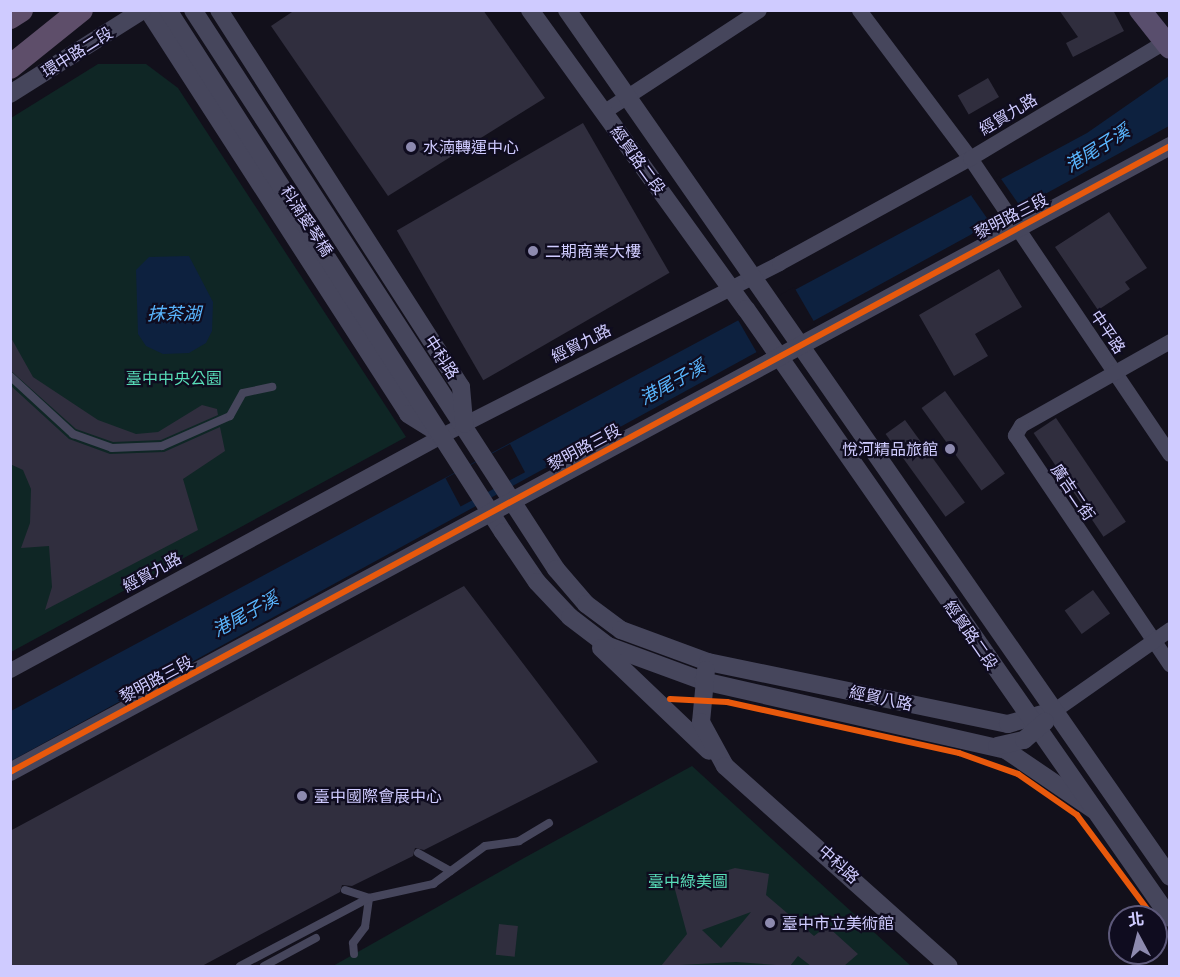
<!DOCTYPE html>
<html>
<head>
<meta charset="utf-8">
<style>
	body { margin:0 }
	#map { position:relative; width:1180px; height:977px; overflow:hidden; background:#12101b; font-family:Manrope,"Noto Sans TC",sans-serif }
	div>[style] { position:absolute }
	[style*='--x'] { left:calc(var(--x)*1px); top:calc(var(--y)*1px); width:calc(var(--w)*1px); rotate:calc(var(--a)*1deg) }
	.green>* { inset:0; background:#0f2625 }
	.water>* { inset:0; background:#0d213f }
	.pier>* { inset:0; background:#12101b; transform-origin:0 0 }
	.building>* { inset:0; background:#302e3e; transform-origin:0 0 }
	.service>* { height:8px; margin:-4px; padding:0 4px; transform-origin:4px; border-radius:4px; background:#46465c }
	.minor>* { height:15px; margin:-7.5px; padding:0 7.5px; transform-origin:7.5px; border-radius:7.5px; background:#46465c }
	.tertiary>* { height:18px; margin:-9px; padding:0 9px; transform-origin:9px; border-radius:9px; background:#46465c }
	.primary>* { height:22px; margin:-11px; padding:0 11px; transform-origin:11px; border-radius:11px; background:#594e6d }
	.trunk>* { height:24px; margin:-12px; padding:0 12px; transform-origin:12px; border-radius:12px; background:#5e4e6a }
	.cycleway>* { height:6px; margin:-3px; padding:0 3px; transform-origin:3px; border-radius:3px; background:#e8590c }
	.dots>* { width:16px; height:16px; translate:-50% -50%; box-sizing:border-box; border:3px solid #0f0c1f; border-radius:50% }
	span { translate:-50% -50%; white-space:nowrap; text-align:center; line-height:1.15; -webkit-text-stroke:4.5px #0f0c1f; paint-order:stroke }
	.street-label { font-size:16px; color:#cfcbff }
	.poi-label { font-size:16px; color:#cfcbff }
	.left { translate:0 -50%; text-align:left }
	.right { translate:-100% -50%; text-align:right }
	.park-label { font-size:16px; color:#58ddb8 }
	.water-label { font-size:18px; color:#59b6fe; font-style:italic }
	.frame { position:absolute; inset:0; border:12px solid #cfcbff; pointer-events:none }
	.north { position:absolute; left:1108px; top:905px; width:60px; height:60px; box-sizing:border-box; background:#0f0c1f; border:2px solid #5c5879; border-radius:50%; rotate:353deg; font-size:16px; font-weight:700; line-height:24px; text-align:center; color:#cfcbff }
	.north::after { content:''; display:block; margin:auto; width:21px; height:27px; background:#8d8aaf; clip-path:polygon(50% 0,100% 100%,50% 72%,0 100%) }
</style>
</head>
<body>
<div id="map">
	<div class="green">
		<i style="clip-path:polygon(98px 64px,146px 64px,178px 88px,406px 437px,11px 652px,11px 118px)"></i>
		<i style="clip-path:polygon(692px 766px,911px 966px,333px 966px,524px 858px)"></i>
	</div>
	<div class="water">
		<i style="clip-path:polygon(1169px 76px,1169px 126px,11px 761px,11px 711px,1087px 133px)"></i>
		<i style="clip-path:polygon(189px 256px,213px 302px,212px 331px,206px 343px,189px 353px,163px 354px,146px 346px,138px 334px,136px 270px,149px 257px)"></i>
	</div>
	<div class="pier">
		<i style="left:999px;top:176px;width:35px;height:34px;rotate:55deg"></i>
		<i style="left:794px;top:287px;width:43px;height:65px;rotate:60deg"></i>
		<i style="left:510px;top:444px;width:32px;height:73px;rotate:62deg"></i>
	</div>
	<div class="building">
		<i style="clip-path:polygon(295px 10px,483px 10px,545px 98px,388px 196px,271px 26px)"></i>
		<i style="clip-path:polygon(1059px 10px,1113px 10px,1124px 31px,1073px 57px,1066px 43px,1078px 37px)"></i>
		<i style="left:988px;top:78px;width:22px;height:35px;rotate:60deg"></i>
		<i style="left:583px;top:123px;width:173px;height:215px;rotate:60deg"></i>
		<i style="clip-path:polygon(1109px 212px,1147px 268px,1125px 282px,1130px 289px,1098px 310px,1055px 247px)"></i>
		<i style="clip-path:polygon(999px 269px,1022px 307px,975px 334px,988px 356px,954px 376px,919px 315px)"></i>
		<i style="clip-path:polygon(10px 336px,33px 377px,98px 420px,136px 434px,158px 432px,202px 405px,217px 409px,218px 415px,161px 440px,113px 442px,76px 429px,10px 370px)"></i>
		<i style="clip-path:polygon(10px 385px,69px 439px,110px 454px,164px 452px,220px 427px,225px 451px,183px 479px,198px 530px,45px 610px,52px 587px,49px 546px,21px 548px,30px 523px,31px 489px,23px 470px,10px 464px)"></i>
		<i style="left:945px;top:391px;width:102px;height:29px;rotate:54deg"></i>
		<i style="left:1056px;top:418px;width:125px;height:27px;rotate:56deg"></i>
		<i style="left:905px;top:420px;width:102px;height:24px;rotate:54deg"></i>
		<i style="clip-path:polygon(464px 586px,598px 762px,424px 850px,415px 848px,413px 856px,352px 886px,342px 885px,340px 892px,202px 966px,10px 966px,10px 831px)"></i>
		<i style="left:1093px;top:590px;width:29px;height:35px;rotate:54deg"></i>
		<i style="clip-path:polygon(evenodd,735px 868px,769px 874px,766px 895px,814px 936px,827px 926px,858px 954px,844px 966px,811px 966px,798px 956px,790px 966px,736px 962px,661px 966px,687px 934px,674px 886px,735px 868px,751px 912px,721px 948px,702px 930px,751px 912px)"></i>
		<i style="left:499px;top:924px;width:19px;height:31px;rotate:6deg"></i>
	</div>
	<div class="service">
		<i style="--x:10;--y:376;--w:86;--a:42.6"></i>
		<i style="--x:73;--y:434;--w:41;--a:19.7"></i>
		<i style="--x:112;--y:448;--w:50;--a:-2.3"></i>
		<i style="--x:162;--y:446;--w:74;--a:-23.8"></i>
		<i style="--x:230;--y:416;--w:26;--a:-61"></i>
		<i style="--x:243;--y:393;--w:30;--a:-12"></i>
		<i style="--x:418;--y:853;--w:37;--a:29"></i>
		<i style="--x:345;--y:890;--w:25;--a:18"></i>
		<i style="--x:354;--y:954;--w:11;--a:-95"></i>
		<i style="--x:353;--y:943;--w:20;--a:-53"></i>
		<i style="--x:365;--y:927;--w:29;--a:-82"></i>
		<i style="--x:369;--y:898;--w:66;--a:-12.3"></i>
		<i style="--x:433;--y:884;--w:64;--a:-36.2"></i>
		<i style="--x:485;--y:846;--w:34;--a:-8"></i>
		<i style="--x:519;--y:841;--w:35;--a:-31"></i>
		<i style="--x:240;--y:966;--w:146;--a:-27.8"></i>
		<i style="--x:264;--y:966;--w:59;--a:-28.3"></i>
	</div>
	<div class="minor">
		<i style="--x:859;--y:10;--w:185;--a:53.1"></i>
		<i style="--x:970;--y:158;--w:357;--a:56"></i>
		<i style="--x:603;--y:112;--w:186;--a:-33.2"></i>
		<i style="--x:1170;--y:341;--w:171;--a:150.6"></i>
		<i style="--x:1021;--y:425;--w:12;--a:121"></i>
		<i style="--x:1015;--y:435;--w:277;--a:56"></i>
		<i style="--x:10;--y:670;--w:492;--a:-28.5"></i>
		<i style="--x:442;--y:435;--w:378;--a:-27"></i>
		<i style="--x:779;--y:263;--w:218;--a:-28.8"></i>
		<i style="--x:970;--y:158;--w:226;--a:-30.9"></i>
		<i style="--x:1053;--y:711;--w:143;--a:-35"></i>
	</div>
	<div class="tertiary">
		<i style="--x:148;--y:10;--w:480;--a:57.2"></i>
		<i style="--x:408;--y:414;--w:38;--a:32"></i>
		<i style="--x:168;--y:10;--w:620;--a:57.31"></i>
		<i style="--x:503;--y:532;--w:60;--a:55.8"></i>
		<i style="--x:537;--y:582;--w:48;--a:46.7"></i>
		<i style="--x:570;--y:617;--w:48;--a:37.3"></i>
		<i style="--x:608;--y:646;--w:101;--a:20.2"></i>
		<i style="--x:703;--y:681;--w:311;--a:12.8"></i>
		<i style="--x:1006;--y:750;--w:107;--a:34.3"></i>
		<i style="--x:193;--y:10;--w:667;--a:57"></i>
		<i style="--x:556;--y:569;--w:46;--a:49.4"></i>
		<i style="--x:586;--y:604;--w:44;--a:36.6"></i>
		<i style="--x:621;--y:630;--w:93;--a:20.2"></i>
		<i style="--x:708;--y:662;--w:306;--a:11.7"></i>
		<i style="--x:1008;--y:724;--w:47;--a:-16.1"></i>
		<i style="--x:219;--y:10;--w:448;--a:57.3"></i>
		<i style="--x:461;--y:387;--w:37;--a:85"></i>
		<i style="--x:530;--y:10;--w:369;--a:54.2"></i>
		<i style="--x:746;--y:309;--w:742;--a:55.15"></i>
		<i style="--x:567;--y:10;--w:1056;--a:55.18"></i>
		<i style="--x:10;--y:94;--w:157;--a:-32.3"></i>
		<i style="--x:601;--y:648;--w:149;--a:43.6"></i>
		<i style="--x:706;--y:670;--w:52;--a:95.5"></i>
		<i style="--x:701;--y:722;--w:50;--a:61.4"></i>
		<i style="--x:725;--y:766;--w:300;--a:41.8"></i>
		<i style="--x:997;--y:746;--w:28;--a:-13"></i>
		<i style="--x:1024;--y:740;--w:28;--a:-41"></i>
		<i style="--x:10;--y:772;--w:1318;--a:-28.35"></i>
	</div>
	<div class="primary">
		<i style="--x:1140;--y:10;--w:48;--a:51.7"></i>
	</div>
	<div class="trunk">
		<i style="--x:10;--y:17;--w:13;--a:-32"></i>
		<i style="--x:10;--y:67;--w:91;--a:-38.8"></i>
	</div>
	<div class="cycleway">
		<i style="--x:670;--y:699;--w:57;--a:3"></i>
		<i style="--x:727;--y:702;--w:238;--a:12.4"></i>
		<i style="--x:959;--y:753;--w:63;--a:19.6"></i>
		<i style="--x:1018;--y:774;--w:72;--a:34.8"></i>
		<i style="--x:1077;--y:815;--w:127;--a:53.3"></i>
		<i style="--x:10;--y:772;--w:1318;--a:-28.35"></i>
	</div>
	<div class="dots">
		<i style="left:411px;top:147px;background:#8d8aaf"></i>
		<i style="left:533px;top:251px;background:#8d8aaf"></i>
		<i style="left:950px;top:449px;background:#8d8aaf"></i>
		<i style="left:302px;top:796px;background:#8d8aaf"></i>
		<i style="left:770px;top:923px;background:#8d8aaf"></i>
	</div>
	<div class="street-label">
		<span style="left:77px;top:52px;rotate:-32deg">環中路二段</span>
		<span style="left:1008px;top:114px;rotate:-31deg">經貿九路</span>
		<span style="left:638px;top:160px;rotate:54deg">經貿路二段</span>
		<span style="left:1011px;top:216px;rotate:-27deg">黎明路三段</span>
		<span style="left:307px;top:221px;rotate:57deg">科湳愛琴橋</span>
		<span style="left:1108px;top:332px;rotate:56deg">中平路</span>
		<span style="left:581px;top:343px;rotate:-27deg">經貿九路</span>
		<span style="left:442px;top:357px;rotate:57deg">中科路</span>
		<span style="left:584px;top:447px;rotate:-28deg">黎明路三段</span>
		<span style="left:1073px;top:492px;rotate:56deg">廣吉二街</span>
		<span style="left:152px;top:572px;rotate:-29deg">經貿九路</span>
		<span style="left:971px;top:635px;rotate:55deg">經貿路二段</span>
		<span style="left:156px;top:679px;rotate:-28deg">黎明路三段</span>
		<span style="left:881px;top:698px;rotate:12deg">經貿八路</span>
		<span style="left:839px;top:864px;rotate:42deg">中科路</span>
	</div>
	<div class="poi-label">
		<span class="left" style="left:423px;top:147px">水湳轉運中心</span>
		<span class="left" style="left:545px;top:251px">二期商業大樓</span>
		<span class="right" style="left:938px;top:449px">悅河精品旅館</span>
		<span class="left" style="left:314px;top:796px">臺中國際會展中心</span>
		<span class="left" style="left:782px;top:923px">臺中市立美術館</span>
	</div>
	<div class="park-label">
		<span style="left:174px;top:378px">臺中中央公園</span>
		<span style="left:688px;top:881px">臺中綠美圖</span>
	</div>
	<div class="water-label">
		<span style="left:1097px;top:148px;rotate:-32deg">港尾子溪</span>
		<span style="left:174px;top:313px">抹茶湖</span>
		<span style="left:672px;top:382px;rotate:-29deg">港尾子溪</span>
		<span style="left:245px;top:614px;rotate:-29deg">港尾子溪</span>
	</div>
	<div class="frame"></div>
	<div class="north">北</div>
</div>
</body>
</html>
